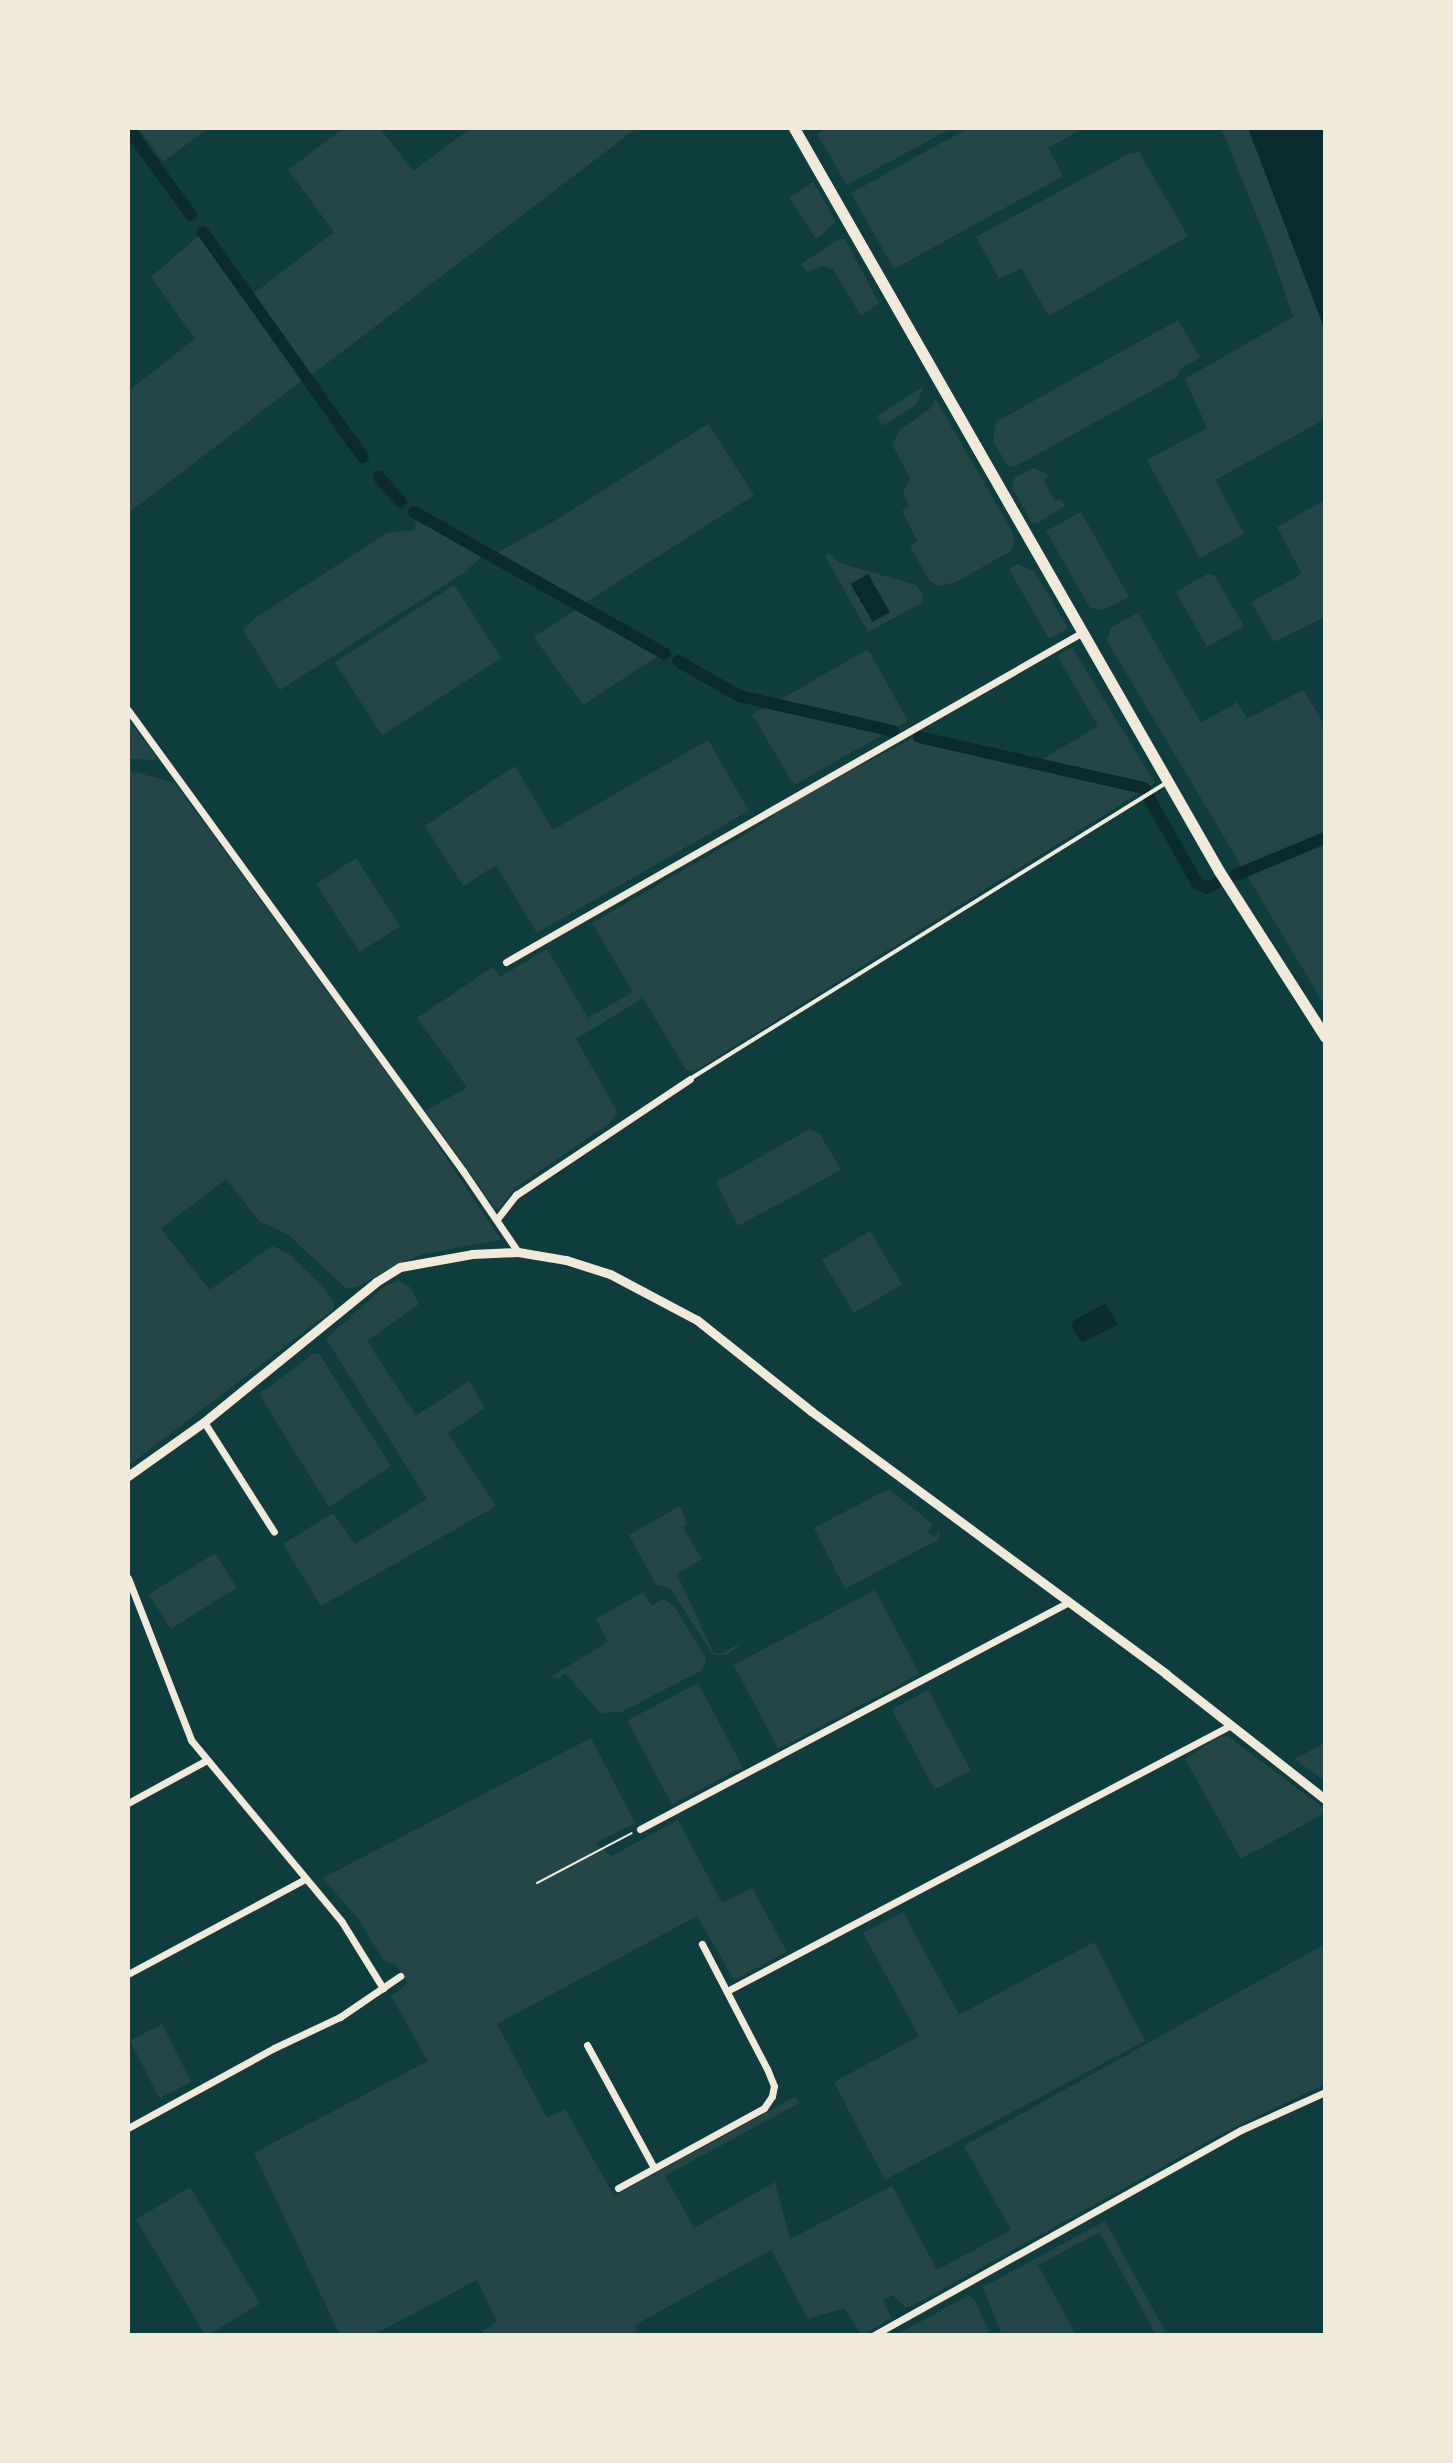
<!DOCTYPE html>
<html>
<head>
<meta charset="utf-8">
<style>
	body { margin:0 }
	#map { position:relative; width:1453px; height:2463px; overflow:hidden; background:#0f3d3e; font-family:"Asap Condensed",sans-serif }
	div>[style] { position:absolute }
	[style*='--x'] { left:calc(var(--x)*1px); top:calc(var(--y)*1px); width:calc(var(--w)*1px); rotate:calc(var(--a)*1deg) }
	.green>* { inset:0; background:#244646; transform-origin:0 0 }
	.water>* { inset:0; background:#0a2a2b; transform-origin:0 0 }
	.canal>* { height:12px; margin:-6px; padding:0 6px; transform-origin:6px; border-radius:6px; background:#0a2a2b }
	.path>* { height:2px; margin:-1px; padding:0 1px; transform-origin:1px; border-radius:1px; background:#f1e9da }
	.service>* { height:4px; margin:-2px; padding:0 2px; transform-origin:2px; border-radius:2px; background:#f1e9da }
	.minor>* { height:7px; margin:-3.5px; padding:0 3.5px; transform-origin:3.5px; border-radius:3.5px; background:#f1e9da }
	.tertiary>* { height:9px; margin:-4.5px; padding:0 4.5px; transform-origin:4.5px; border-radius:4.5px; background:#f1e9da }
	.secondary>* { height:11px; margin:-5.5px; padding:0 5.5px; transform-origin:5.5px; border-radius:5.5px; background:#f1e9da }
	span { translate:-50% -50%; white-space:nowrap; text-align:center; line-height:1.15; -webkit-text-stroke:6px #f1e9da; paint-order:stroke }
	.frame { position:absolute; inset:0; border:130px solid #f1e9da; pointer-events:none }
</style>
</head>
<body>
<div id="map">
	<div class="green">
		<i style="clip-path:polygon(138px 128px,208px 128px,163px 162px)"></i>
		<i style="clip-path:polygon(344px 128px,380px 128px,413px 171px,471px 128px,637px 128px,310px 376px,252px 295px,334px 232px,288px 170px)"></i>
		<i style="clip-path:polygon(828px 128px,952px 128px,847px 185px,817px 134px)"></i>
		<i style="clip-path:polygon(968px 128px,1084px 128px,1048px 148px,1063px 176px,894px 269px,851px 193px)"></i>
		<i style="clip-path:polygon(1221px 128px,1248px 128px,1325px 330px,1325px 419px,1215px 480px,1244px 534px,1200px 558px,1147px 460px,1207px 428px,1185px 379px,1293px 317px,1269px 246px)"></i>
		<i style="clip-path:polygon(1139px 152px,1188px 236px,1049px 316px,1021px 268px,999px 279px,976px 237px,1128px 154px)"></i>
		<i style="clip-path:polygon(813px 182px,836px 222px,816px 239px,789px 198px)"></i>
		<i style="clip-path:polygon(200px 235px,303px 380px,128px 513px,128px 391px,195px 339px,151px 277px)"></i>
		<i style="clip-path:polygon(839px 239px,845px 239px,879px 303px,861px 316px,833px 269px,823px 266px,807px 272px,801px 264px)"></i>
		<i style="clip-path:polygon(1178px 320px,1200px 358px,1180px 369px,1178px 376px,1014px 467px,1007px 465px,993px 441px,996px 422px)"></i>
		<i style="clip-path:polygon(924px 386px,916px 405px,882px 426px,877px 416px)"></i>
		<i style="clip-path:polygon(935px 398px,1012px 531px,1014px 541px,1011px 551px,956px 582px,938px 586px,929px 580px,910px 546px,917px 541px,902px 511px,909px 507px,903px 493px,910px 478px,892px 444px,900px 430px,931px 408px)"></i>
		<i style="clip-path:polygon(708px 424px,754px 495px,585px 603px,498px 552px,548px 525px)"></i>
		<i style="clip-path:polygon(1033px 468px,1049px 475px,1044px 481px,1055px 501px,1061px 499px,1065px 506px,1037px 523px,1032px 523px,1012px 487px,1014px 478px)"></i>
		<i style="clip-path:polygon(1325px 500px,1325px 617px,1274px 642px,1251px 602px,1302px 574px,1277px 527px)"></i>
		<i style="clip-path:polygon(1081px 512px,1129px 597px,1103px 610px,1090px 608px,1046px 531px)"></i>
		<i style="clip-path:polygon(416px 517px,483px 555px,465px 572px,280px 690px,243px 630px,255px 618px,387px 533px,415px 530px)"></i>
		<i style="clip-path:polygon(829px 553px,839px 563px,916px 585px,923px 594px,923px 602px,868px 632px,825px 556px)"></i>
		<i style="clip-path:polygon(1017px 564px,1034px 571px,1068px 628px,1049px 639px,1009px 569px)"></i>
		<i style="clip-path:polygon(1207px 574px,1214px 575px,1244px 626px,1207px 647px,1176px 592px)"></i>
		<i style="left:454px;top:585px;width:87px;height:142px;rotate:57deg"></i>
		<i style="clip-path:polygon(580px 607px,661px 654px,583px 705px,534px 637px)"></i>
		<i style="clip-path:polygon(1138px 613px,1201px 723px,1237px 702px,1247px 719px,1303px 690px,1325px 725px,1325px 1006px,1107px 641px,1111px 627px)"></i>
		<i style="clip-path:polygon(1072px 647px,1155px 783px,695px 1071px,686px 1070px,643px 998px,576px 1039px,618px 1113px,608px 1124px,515px 1188px,497px 1211px,426px 1111px,467px 1087px,417px 1018px,493px 967px,500px 977px,547px 949px,588px 1018px,633px 992px,592px 923px,758px 827px,791px 803px,914px 737px,1033px 765px,1098px 726px,1057px 656px)"></i>
		<i style="clip-path:polygon(868px 649px,908px 721px,894px 729px,778px 701px)"></i>
		<i style="clip-path:polygon(768px 706px,778px 707px,886px 733px,794px 785px,752px 714px)"></i>
		<i style="clip-path:polygon(128px 719px,158px 760px,128px 759px)"></i>
		<i style="clip-path:polygon(708px 740px,749px 811px,537px 933px,496px 865px,463px 886px,425px 826px,515px 766px,553px 830px)"></i>
		<i style="clip-path:polygon(128px 770px,175px 783px,419px 1117px,501px 1240px,424px 1254px,397px 1264px,358px 1287px,347px 1289px,287px 1234px,259px 1221px,226px 1179px,161px 1229px,210px 1290px,272px 1246px,288px 1253px,323px 1287px,334px 1302px,334px 1309px,128px 1466px)"></i>
		<i style="left:356px;top:858px;width:81px;height:48px;rotate:57deg"></i>
		<i style="clip-path:polygon(810px 1129px,820px 1134px,841px 1170px,738px 1226px,716px 1182px)"></i>
		<i style="left:870px;top:1231px;width:62px;height:56px;rotate:59deg"></i>
		<i style="clip-path:polygon(399px 1280px,410px 1287px,419px 1304px,367px 1341px,416px 1416px,469px 1381px,485px 1408px,448px 1433px,496px 1506px,321px 1606px,283px 1544px,333px 1513px,355px 1544px,427px 1499px,326px 1339px,385px 1286px)"></i>
		<i style="clip-path:polygon(313px 1354px,319px 1354px,391px 1466px,329px 1507px,259px 1394px)"></i>
		<i style="clip-path:polygon(888px 1489px,933px 1524px,928px 1532px,935px 1537px,940px 1530px,939px 1539px,845px 1589px,814px 1528px)"></i>
		<i style="clip-path:polygon(680px 1506px,687px 1524px,683px 1528px,702px 1559px,677px 1574px,713px 1652px,720px 1654px,743px 1642px,727px 1655px,716px 1655px,711px 1652px,670px 1588px,656px 1585px,629px 1535px)"></i>
		<i style="left:215px;top:1553px;width:41px;height:78px;rotate:58deg"></i>
		<i style="left:875px;top:1590px;width:95px;height:160px;rotate:62deg"></i>
		<i style="clip-path:polygon(643px 1592px,652px 1606px,663px 1599px,674px 1606px,706px 1658px,705px 1665px,702px 1670px,622px 1712px,600px 1713px,565px 1673px,558px 1679px,550px 1677px,608px 1642px,596px 1619px)"></i>
		<i style="left:698px;top:1683px;width:95px;height:80px;rotate:62deg"></i>
		<i style="left:928px;top:1690px;width:91px;height:41px;rotate:62deg"></i>
		<i style="clip-path:polygon(1227px 1736px,1325px 1809px,1325px 1813px,1241px 1859px,1185px 1759px,1215px 1739px)"></i>
		<i style="clip-path:polygon(591px 1738px,635px 1823px,595px 1843px,611px 1856px,678px 1820px,722px 1903px,752px 1888px,787px 1952px,734px 1980px,697px 1916px,497px 2024px,547px 2118px,565px 2109px,614px 2196px,795px 2097px,799px 2103px,665px 2176px,694px 2228px,775px 2182px,790px 2239px,892px 2186px,937px 2270px,1011px 2230px,964px 2146px,1325px 1944px,1325px 2084px,1227px 2131px,912px 2306px,905px 2307px,892px 2295px,883px 2300px,892px 2318px,862px 2335px,844px 2308px,808px 2319px,771px 2250px,635px 2325px,636px 2332px,632px 2335px,478px 2335px,497px 2321px,477px 2280px,373px 2335px,340px 2335px,254px 2153px,428px 2061px,391px 1996px,408px 1983px,396px 1965px,384px 1961px,358px 1919px,323px 1878px)"></i>
		<i style="clip-path:polygon(1325px 1743px,1325px 1781px,1294px 1759px)"></i>
		<i style="clip-path:polygon(903px 1912px,959px 2015px,1094px 1942px,1145px 2041px,885px 2180px,834px 2082px,919px 2036px,863px 1933px)"></i>
		<i style="left:162px;top:2024px;width:65px;height:36px;rotate:63deg"></i>
		<i style="left:190px;top:2187px;width:136px;height:63px;rotate:59deg"></i>
		<i style="clip-path:polygon(1105px 2221px,1167px 2335px,1156px 2335px,1100px 2232px,1038px 2265px,1076px 2335px,1002px 2335px,983px 2287px)"></i>
		<i style="clip-path:polygon(969px 2295px,975px 2300px,990px 2335px,896px 2335px)"></i>
	</div>
	<div class="water">
		<i style="clip-path:polygon(1248px 128px,1325px 130px,1325px 330px,1274px 196px)"></i>
		<i style="left:868px;top:574px;width:44px;height:20px;rotate:60deg"></i>
		<i style="clip-path:polygon(1105px 1304px,1118px 1324px,1082px 1343px,1071px 1325px,1074px 1320px)"></i>
	</div>
	<div class="canal">
		<i style="--x:128;--y:128;--w:107;--a:54.1"></i>
		<i style="--x:203;--y:232;--w:276;--a:54.6"></i>
		<i style="--x:379;--y:477;--w:33;--a:49"></i>
		<i style="--x:414;--y:512;--w:288;--a:29.5"></i>
		<i style="--x:678;--y:661;--w:70;--a:29.8"></i>
		<i style="--x:739;--y:696;--w:158;--a:12.8"></i>
		<i style="--x:919;--y:737;--w:231;--a:12.8"></i>
		<i style="--x:1149;--y:798;--w:98;--a:60.5"></i>
		<i style="--x:1197;--y:883;--w:10;--a:29"></i>
		<i style="--x:1206;--y:888;--w:10;--a:-24"></i>
		<i style="--x:1236;--y:875;--w:96;--a:-22.6"></i>
	</div>
	<div class="path">
		<i style="--x:537;--y:1883;--w:107;--a:-27.8"></i>
	</div>
	<div class="service">
		<i style="--x:690;--y:1079;--w:561;--a:-31.88"></i>
	</div>
	<div class="minor">
		<i style="--x:128;--y:710;--w:570;--a:53.99"></i>
		<i style="--x:463;--y:1171;--w:98;--a:55.8"></i>
		<i style="--x:506;--y:962;--w:665;--a:-29.77"></i>
		<i style="--x:497;--y:1219;--w:31;--a:-52"></i>
		<i style="--x:516;--y:1195;--w:209;--a:-33.7"></i>
		<i style="--x:204;--y:1422;--w:130;--a:57.5"></i>
		<i style="--x:128;--y:1578;--w:174;--a:68.7"></i>
		<i style="--x:191;--y:1740;--w:236;--a:50.3"></i>
		<i style="--x:342;--y:1922;--w:78;--a:58.2"></i>
		<i style="--x:128;--y:1803;--w:88;--a:-28.6"></i>
		<i style="--x:640;--y:1829;--w:485;--a:-27.9"></i>
		<i style="--x:128;--y:1974;--w:201;--a:-28.2"></i>
		<i style="--x:727;--y:1991;--w:570;--a:-27.82"></i>
		<i style="--x:587;--y:2045;--w:140;--a:61.4"></i>
		<i style="--x:128;--y:2128;--w:166;--a:-28.7"></i>
		<i style="--x:274;--y:2048;--w:73;--a:-25.2"></i>
		<i style="--x:340;--y:2017;--w:73;--a:-34.3"></i>
		<i style="--x:618;--y:2188;--w:166;--a:-28.7"></i>
		<i style="--x:764;--y:2108;--w:14;--a:-56"></i>
		<i style="--x:772;--y:2096;--w:10;--a:-79"></i>
		<i style="--x:774;--y:2086;--w:18;--a:-112"></i>
		<i style="--x:767;--y:2069;--w:141;--a:-117.5"></i>
		<i style="--x:874;--y:2335;--w:420;--a:-29.2"></i>
		<i style="--x:1241;--y:2130;--w:92;--a:-24.3"></i>
	</div>
	<div class="tertiary">
		<i style="--x:128;--y:1476;--w:93;--a:-35.4"></i>
		<i style="--x:204;--y:1422;--w:222;--a:-39.1"></i>
		<i style="--x:376;--y:1282;--w:28;--a:-32"></i>
		<i style="--x:400;--y:1267;--w:73;--a:-10.2"></i>
		<i style="--x:472;--y:1254;--w:46;--a:-2.5"></i>
		<i style="--x:518;--y:1252;--w:49;--a:9.5"></i>
		<i style="--x:566;--y:1260;--w:46;--a:17.7"></i>
		<i style="--x:610;--y:1274;--w:98;--a:27.9"></i>
		<i style="--x:697;--y:1320;--w:146;--a:38.6"></i>
		<i style="--x:811;--y:1411;--w:442;--a:36.5"></i>
		<i style="--x:1166;--y:1674;--w:202;--a:38.2"></i>
	</div>
	<div class="secondary">
		<i style="--x:794;--y:128;--w:856;--a:60.23"></i>
		<i style="--x:1219;--y:871;--w:197;--a:57.4"></i>
	</div>
	<div class="frame"></div>
</div>
</body>
</html>
